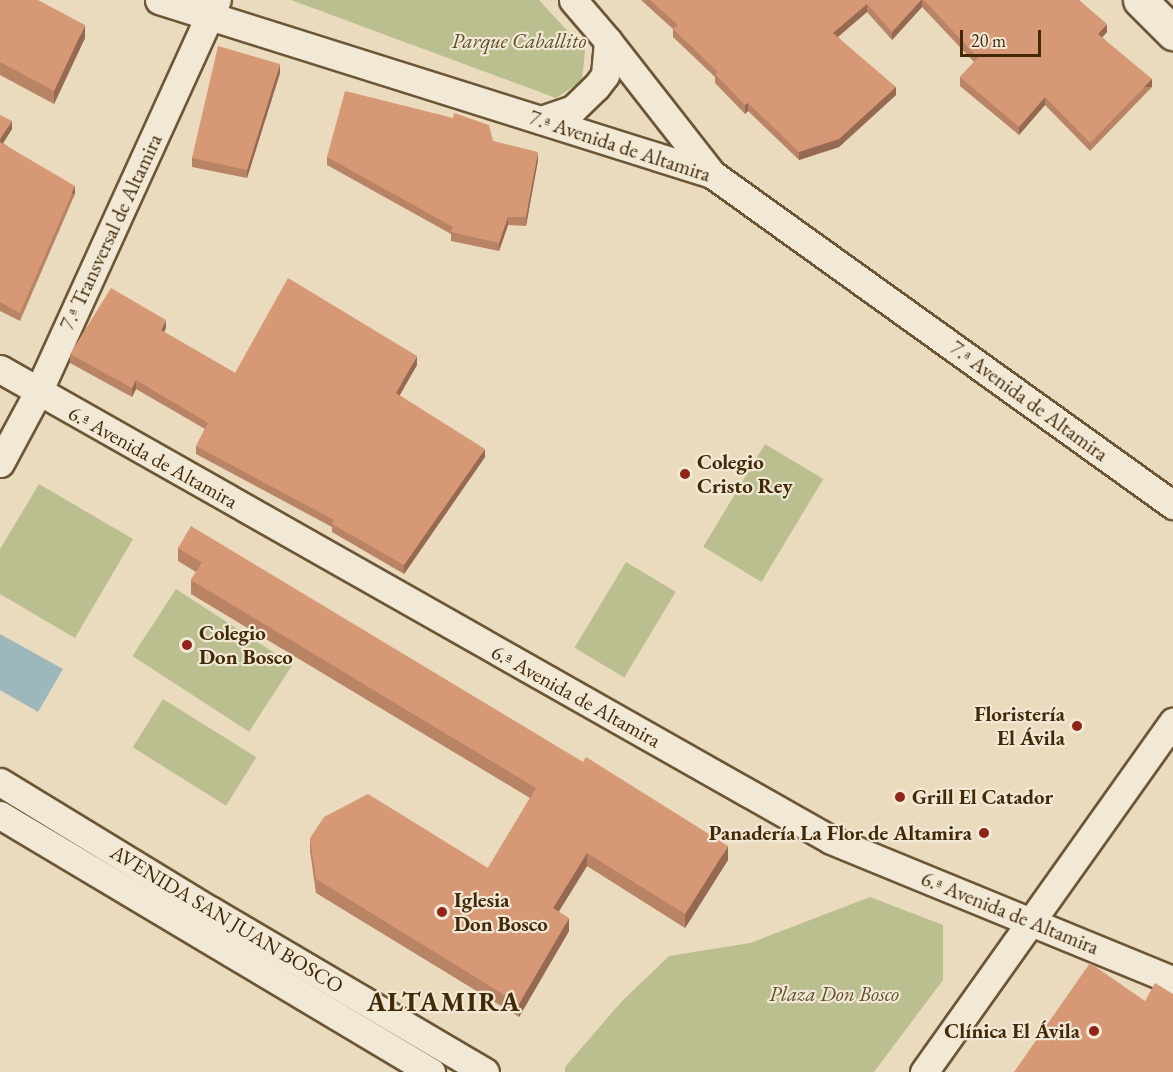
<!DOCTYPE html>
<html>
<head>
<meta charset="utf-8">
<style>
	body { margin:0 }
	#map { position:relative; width:1173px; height:1072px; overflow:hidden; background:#eadbbe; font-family:"EB Garamond",serif }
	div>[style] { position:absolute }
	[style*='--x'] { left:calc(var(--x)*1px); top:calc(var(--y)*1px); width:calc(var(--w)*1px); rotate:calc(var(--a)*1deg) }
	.green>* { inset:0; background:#bbbf8f; transform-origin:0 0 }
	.water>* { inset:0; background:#9db8bd }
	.roads { filter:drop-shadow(2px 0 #6c5635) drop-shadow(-2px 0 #6c5635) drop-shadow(0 2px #6c5635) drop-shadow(0 -2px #6c5635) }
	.minor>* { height:27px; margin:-13.5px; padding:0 13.5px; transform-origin:13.5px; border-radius:13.5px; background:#f1e8d5 }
	.secondary>* { height:33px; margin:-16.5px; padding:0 16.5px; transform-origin:16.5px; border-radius:16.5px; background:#f1e8d5 }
	.wall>* { inset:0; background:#b98365 }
	.shaded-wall>* { inset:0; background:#966a52; transform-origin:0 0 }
	.building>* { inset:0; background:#d79875 }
	.dots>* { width:16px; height:16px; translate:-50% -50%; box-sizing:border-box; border:3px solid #f1e8d5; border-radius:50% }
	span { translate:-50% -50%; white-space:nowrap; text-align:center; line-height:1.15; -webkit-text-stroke:4.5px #f1e8d5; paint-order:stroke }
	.park-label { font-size:21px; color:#604e29; font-style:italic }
	.street-label { font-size:21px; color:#422907 }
	.poi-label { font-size:21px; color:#422907; font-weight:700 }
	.left { translate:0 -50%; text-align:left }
	.right { translate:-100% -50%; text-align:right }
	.district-label { font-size:27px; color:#422907; font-weight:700; letter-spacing:1.5px }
	.scale { position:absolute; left:960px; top:30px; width:81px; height:27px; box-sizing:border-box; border:3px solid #422907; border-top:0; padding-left:8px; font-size:18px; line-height:21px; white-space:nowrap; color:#422907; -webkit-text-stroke:4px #f1e8d5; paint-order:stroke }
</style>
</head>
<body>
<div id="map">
	<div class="green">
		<i style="clip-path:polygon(291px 0,539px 0,585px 50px,582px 81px,556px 98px)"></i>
		<i style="left:765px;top:444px;width:68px;height:120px;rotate:31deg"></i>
		<i style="clip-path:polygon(39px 484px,133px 539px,75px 638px,0 594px,0 549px)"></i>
		<i style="left:626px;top:562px;width:58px;height:100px;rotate:31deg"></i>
		<i style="left:176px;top:589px;width:139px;height:80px;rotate:33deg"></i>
		<i style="left:163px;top:699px;width:110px;height:57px;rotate:32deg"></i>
		<i style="clip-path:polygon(870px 897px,943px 925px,943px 980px,874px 1072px,565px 1072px,565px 1067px,622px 1001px,669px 956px,750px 943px)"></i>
	</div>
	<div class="water">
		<i style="clip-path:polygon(0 634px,63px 669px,38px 712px,0 690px)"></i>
	</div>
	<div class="roads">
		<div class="minor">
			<i style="--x:159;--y:0;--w:580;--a:17.47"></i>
			<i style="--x:712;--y:174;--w:568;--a:35.68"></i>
			<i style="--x:573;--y:0;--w:54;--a:49.5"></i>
			<i style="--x:608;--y:41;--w:169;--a:52"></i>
			<i style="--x:541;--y:120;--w:34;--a:-19"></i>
			<i style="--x:573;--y:109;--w:32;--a:-44"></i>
			<i style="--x:596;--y:87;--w:15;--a:-53"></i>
			<i style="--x:605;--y:75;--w:34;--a:-85"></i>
			<i style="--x:0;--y:369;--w:955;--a:29.54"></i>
			<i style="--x:831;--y:840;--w:370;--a:22.3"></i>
			<i style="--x:0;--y:463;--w:81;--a:-61.8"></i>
			<i style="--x:38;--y:392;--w:431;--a:-65.5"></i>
			<i style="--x:0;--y:782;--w:246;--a:31.4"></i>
			<i style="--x:210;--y:910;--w:319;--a:30.5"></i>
			<i style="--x:0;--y:815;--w:502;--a:30.81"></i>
			<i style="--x:924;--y:1072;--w:430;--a:-54.6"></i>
		</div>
		<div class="secondary">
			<i style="--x:1140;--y:0;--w:47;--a:45"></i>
		</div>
	</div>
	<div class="wall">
		<i style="clip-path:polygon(0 0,85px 38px,54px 104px,0 75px)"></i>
		<i style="clip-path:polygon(641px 0,1079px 0,1107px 32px,1102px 37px,1152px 87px,1090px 151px,1045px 105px,1019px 135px,960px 86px,960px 77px,974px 62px,922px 7px,892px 40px,867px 12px,838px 37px,896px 95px,839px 147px,799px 160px,748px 111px,745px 114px,715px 83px,715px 77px,673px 37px,673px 29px)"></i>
		<i style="clip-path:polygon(280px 73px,247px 178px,192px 167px,192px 158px)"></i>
		<i style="clip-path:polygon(0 115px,12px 129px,3px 143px,75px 194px,20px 321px,0 311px)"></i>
		<i style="clip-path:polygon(493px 141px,538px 160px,526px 226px,508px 225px,499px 251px,451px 241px,451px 234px,327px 165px,327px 157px)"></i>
		<i style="clip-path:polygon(166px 328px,164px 332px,235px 373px,417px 365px,399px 395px,485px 457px,404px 574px,332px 532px,332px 527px,196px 454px,196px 446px,205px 429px,136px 389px,132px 397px,70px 363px,70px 354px)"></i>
		<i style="clip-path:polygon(178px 548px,728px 860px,685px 928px,587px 866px,559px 911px,569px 931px,519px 1017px,316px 893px,310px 851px,310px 838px,488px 868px,530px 798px,191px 594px,191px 580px,196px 572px,178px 561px)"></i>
	</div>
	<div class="shaded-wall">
		<i style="clip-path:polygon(921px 0,922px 0,922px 7px,892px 40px,892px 32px)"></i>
		<i style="clip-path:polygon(867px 4px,867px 12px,833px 41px,833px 33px)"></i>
		<i style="clip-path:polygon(1107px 24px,1107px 32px,1098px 42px,1098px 34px)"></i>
		<i style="clip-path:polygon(85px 25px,85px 38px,54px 104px,54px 91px)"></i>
		<i style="clip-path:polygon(280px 64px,280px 73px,247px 178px,247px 170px)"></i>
		<i style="left:1152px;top:79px;width:8px;height:89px;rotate:90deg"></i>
		<i style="clip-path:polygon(896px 87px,896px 95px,839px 147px,799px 160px,799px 152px)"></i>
		<i style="clip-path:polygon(1045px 97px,1045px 105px,1019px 135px,1019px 127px)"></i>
		<i style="clip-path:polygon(748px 103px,748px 111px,745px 114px,745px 105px)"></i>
		<i style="clip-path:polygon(12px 121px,12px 129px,0 148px,0 139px)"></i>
		<i style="clip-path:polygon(538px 152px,538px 160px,526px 226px,526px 217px)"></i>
		<i style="left:75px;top:186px;width:8px;height:138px;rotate:90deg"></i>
		<i style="clip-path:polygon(508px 217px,508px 225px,499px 251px,499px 243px)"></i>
		<i style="clip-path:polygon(166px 320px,166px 328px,161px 338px,161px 330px)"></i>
		<i style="clip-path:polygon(417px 356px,417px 365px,396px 402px,396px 393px)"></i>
		<i style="clip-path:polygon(136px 380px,136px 389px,132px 397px,132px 388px)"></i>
		<i style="clip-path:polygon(485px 449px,485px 457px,404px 574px,404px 565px)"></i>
		<i style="clip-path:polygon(728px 846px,728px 860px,685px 928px,685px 914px)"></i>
		<i style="clip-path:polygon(587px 853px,587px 866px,553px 921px,553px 908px)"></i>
		<i style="clip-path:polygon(569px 918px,569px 931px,519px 1017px,519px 1004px)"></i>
	</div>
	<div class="building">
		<i style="clip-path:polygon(0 0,38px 0,85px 25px,54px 91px,0 62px)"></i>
		<i style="clip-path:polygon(650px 0,921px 0,892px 32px,867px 4px,833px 33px,896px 87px,839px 139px,799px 152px,748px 103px,745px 105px,715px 74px,718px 72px,673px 29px,678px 25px)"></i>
		<i style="clip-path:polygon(924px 0,1079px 0,1107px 24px,1098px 34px,1152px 79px,1090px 143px,1045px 97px,1019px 127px,960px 77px,978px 58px)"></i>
		<i style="clip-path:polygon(218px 46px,280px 64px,247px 170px,192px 158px)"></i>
		<i style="clip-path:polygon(345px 91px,453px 118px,454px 113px,489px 125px,493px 141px,538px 152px,526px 217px,508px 217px,499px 243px,451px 232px,453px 227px,327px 157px)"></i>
		<i style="clip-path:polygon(0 115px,12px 121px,0 139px)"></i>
		<i style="clip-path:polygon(0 142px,75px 186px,20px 313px,0 302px)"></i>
		<i style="clip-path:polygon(288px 278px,417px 356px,396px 393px,485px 449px,404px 565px,332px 524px,334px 520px,196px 446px,208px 423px,136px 380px,132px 388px,70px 354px,111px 288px,166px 320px,161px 330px,235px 373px)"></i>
		<i style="clip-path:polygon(191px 526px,583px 762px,586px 757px,728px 846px,685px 914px,587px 853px,553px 908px,569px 918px,519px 1004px,316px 879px,310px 838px,324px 817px,368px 794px,488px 868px,536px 788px,191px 580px,202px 562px,178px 548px)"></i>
		<i style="clip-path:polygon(1090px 963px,1145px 1001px,1155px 983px,1173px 994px,1173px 1072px,1014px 1072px)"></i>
	</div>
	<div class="dots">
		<i style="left:685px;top:474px;background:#8f2418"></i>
		<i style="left:187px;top:645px;background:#8f2418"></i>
		<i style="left:1077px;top:726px;background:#8f2418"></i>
		<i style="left:900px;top:797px;background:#8f2418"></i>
		<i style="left:984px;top:833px;background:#8f2418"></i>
		<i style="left:442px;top:912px;background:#8f2418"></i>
		<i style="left:1094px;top:1031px;background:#8f2418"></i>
	</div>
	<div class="park-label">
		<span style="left:519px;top:41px">Parque Caballito</span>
		<span style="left:834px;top:994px">Plaza Don Bosco</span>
	</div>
	<div class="street-label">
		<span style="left:620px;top:146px;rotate:18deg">7.ª Avenida de Altamira</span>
		<span style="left:111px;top:232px;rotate:-65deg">7.ª Transversal de Altamira</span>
		<span style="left:1029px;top:401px;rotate:36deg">7.ª Avenida de Altamira</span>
		<span style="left:153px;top:457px;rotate:29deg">6.ª Avenida de Altamira</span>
		<span style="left:576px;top:696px;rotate:29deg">6.ª Avenida de Altamira</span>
		<span style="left:1010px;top:913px;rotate:22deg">6.ª Avenida de Altamira</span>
		<span style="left:227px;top:919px;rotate:31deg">AVENIDA SAN JUAN BOSCO</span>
	</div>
	<div class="poi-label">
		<span class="left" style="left:697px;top:474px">Colegio<br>Cristo Rey</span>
		<span class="left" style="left:199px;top:645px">Colegio<br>Don Bosco</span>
		<span class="right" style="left:1065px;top:726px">Floristería<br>El Ávila</span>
		<span class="left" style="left:912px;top:797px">Grill El Catador</span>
		<span class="right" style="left:972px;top:833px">Panadería La Flor de Altamira</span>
		<span class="left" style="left:454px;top:912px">Iglesia<br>Don Bosco</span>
		<span class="right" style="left:1080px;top:1031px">Clínica El Ávila</span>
	</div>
	<div class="district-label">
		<span style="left:444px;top:1002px">ALTAMIRA</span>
	</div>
	<div class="scale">20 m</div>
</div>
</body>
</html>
